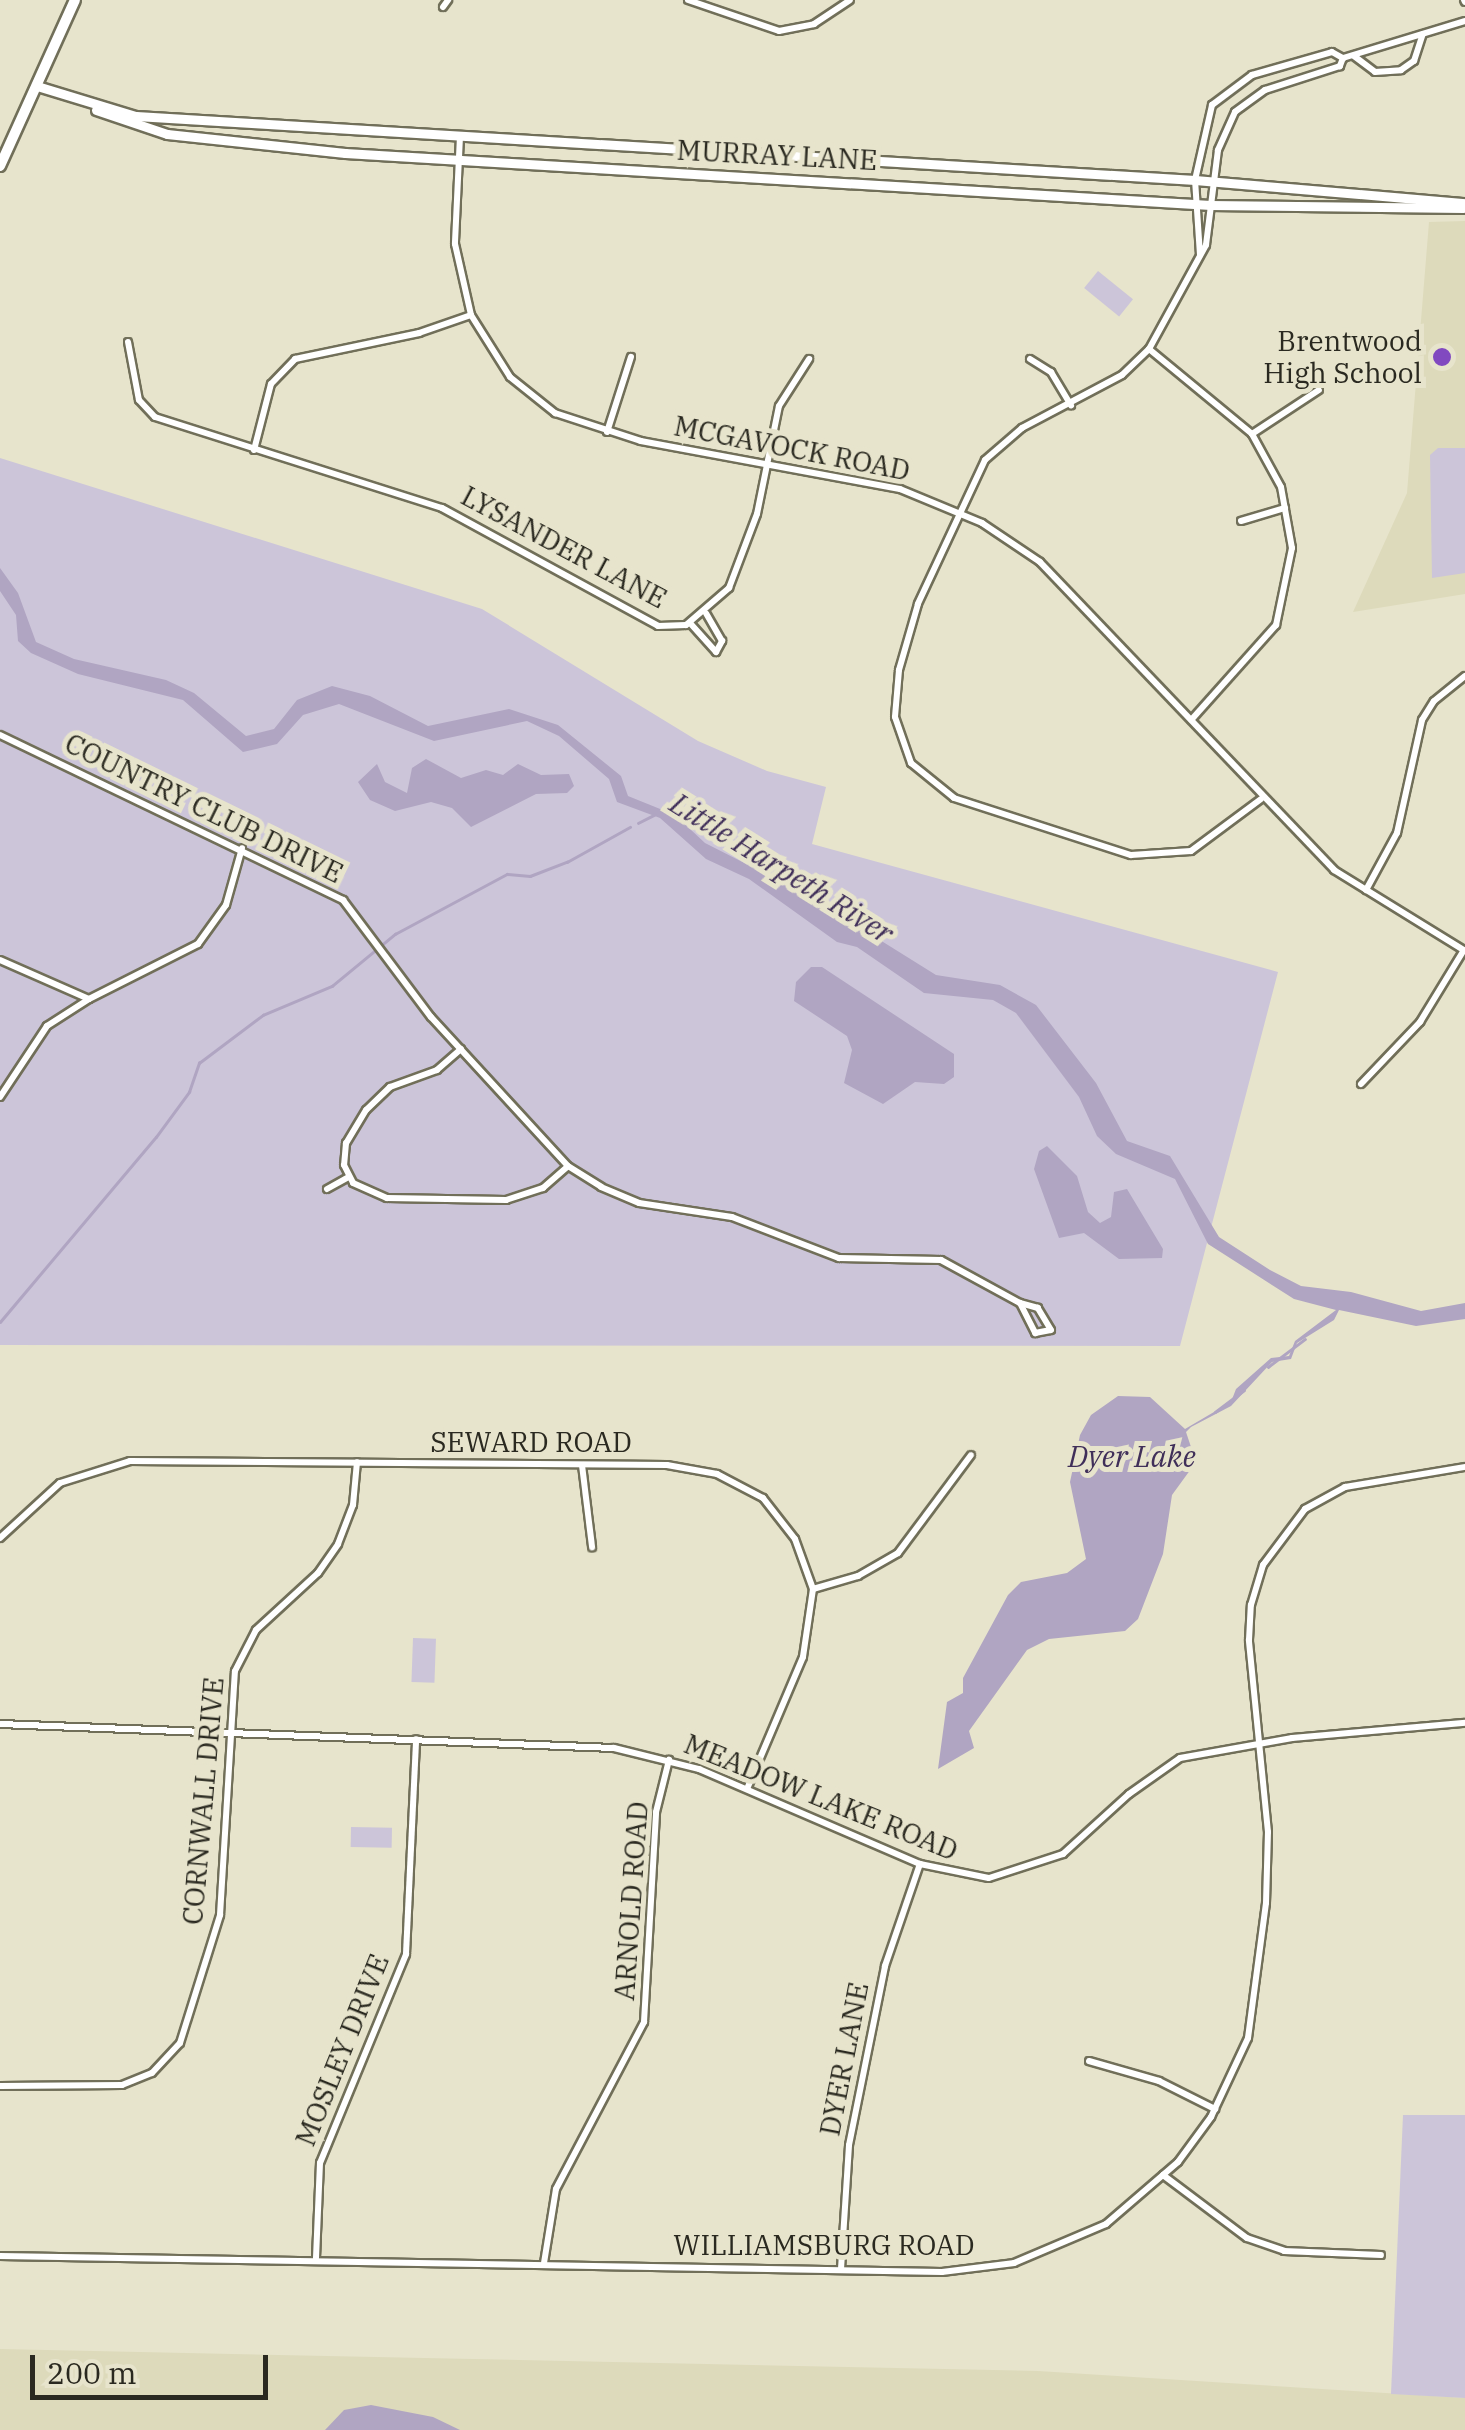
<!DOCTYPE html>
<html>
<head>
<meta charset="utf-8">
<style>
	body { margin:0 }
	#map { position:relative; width:1465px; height:2430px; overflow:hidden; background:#e7e4cc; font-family:"IBM Plex Serif",serif }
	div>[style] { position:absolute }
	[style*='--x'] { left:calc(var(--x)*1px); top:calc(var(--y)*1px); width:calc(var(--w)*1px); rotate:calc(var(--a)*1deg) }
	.built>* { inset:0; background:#dddabb }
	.green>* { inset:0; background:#ccc5d9; transform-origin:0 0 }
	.water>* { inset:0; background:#b0a5c2 }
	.stream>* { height:2.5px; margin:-1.25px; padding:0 1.25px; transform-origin:1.25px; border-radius:1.25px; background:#b0a5c2 }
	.roads { filter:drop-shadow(2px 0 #716f59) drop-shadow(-2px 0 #716f59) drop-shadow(0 2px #716f59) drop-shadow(0 -2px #716f59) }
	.minor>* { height:6px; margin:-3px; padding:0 3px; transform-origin:3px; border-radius:3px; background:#fff }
	.secondary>* { height:9px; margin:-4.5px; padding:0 4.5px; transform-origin:4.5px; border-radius:4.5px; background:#fff }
	.primary>* { height:10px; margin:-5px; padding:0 5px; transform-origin:5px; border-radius:5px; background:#fff }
	.dots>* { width:28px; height:28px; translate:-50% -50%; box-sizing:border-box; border:5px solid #e7e4cc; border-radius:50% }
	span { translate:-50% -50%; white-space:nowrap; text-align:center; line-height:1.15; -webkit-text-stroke:10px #e7e4cc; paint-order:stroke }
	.street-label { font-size:28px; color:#2a2920 }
	.poi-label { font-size:28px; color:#2a2920 }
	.right { translate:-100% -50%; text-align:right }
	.water-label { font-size:30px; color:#402f59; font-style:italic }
	.scale { position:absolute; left:30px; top:2355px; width:238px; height:45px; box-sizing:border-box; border:5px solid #2a2920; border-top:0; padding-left:12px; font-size:30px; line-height:35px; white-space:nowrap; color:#2a2920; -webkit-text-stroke:8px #e7e4cc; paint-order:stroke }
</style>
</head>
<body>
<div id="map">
	<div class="built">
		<i style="clip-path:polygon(1465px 221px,1465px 594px,1353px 612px,1407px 493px,1429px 222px)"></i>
		<i style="clip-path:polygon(0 2349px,1038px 2371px,1465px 2398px,1465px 2430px,0 2430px)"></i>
	</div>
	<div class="green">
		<i style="left:1098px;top:271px;width:45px;height:22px;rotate:39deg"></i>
		<i style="clip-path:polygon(1438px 448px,1465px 448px,1465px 573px,1432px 578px,1430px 455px)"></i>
		<i style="clip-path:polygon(0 458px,482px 609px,698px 741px,767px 771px,826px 787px,812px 844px,1278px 972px,1180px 1346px,0 1345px)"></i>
		<i style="left:413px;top:1638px;width:23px;height:44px;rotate:2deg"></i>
		<i style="left:351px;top:1827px;width:41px;height:20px;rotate:1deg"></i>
		<i style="clip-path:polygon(1403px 2115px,1465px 2115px,1465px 2398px,1391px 2394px)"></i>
	</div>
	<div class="water">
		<i style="clip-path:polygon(0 568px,18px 593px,36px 642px,74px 659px,166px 680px,194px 693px,246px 736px,274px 729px,297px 700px,332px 686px,370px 696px,428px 726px,509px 709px,558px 725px,621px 776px,628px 796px,675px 815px,705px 843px,811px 897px,936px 975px,1000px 985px,1036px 1005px,1096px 1083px,1127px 1141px,1170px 1156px,1219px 1237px,1270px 1270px,1301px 1286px,1351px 1292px,1421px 1311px,1465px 1303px,1465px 1319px,1416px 1326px,1339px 1310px,1334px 1320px,1297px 1343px,1291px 1359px,1272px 1362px,1231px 1406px,1191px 1427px,1186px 1432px,1196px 1462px,1172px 1495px,1163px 1554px,1138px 1619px,1125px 1631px,1049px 1639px,1027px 1650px,969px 1731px,974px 1748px,938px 1769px,947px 1702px,963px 1693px,963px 1678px,1008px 1595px,1021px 1582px,1067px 1573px,1086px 1559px,1070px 1482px,1080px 1435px,1091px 1415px,1118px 1396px,1150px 1397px,1185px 1429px,1231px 1402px,1236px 1389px,1271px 1358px,1289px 1356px,1295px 1341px,1336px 1310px,1294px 1299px,1208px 1244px,1175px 1179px,1116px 1154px,1097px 1136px,1079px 1097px,1016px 1013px,993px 1000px,924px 993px,857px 947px,837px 942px,749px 879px,706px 859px,660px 818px,617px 802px,609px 779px,559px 736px,527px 721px,434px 741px,339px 704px,303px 715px,277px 744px,243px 752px,183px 700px,78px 674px,31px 653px,18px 641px,16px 615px,0 591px)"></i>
		<i style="clip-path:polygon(426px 759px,461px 778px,486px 770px,503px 775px,518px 764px,541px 775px,569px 774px,574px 786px,567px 793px,536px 794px,471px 827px,452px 808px,431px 802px,395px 811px,370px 800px,358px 782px,377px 764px,385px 782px,407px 793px,412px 768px)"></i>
		<i style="clip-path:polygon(811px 967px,822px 967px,954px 1054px,954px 1077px,944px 1084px,915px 1082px,883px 1104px,844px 1083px,852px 1050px,847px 1036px,794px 1001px,796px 982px)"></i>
		<i style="clip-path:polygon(1047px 1146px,1077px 1176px,1088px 1212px,1100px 1223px,1111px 1217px,1114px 1192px,1127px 1189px,1163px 1249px,1162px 1258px,1119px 1259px,1084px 1233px,1059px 1238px,1034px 1169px,1039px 1151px)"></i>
		<i style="clip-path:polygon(371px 2405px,433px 2417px,460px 2430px,325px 2430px,344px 2410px)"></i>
	</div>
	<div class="stream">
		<i style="--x:638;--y:823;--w:18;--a:-27"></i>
		<i style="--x:0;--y:1322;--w:242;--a:-49.9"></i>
		<i style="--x:156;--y:1137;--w:56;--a:-53.7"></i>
		<i style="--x:189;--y:1092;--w:31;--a:-71"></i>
		<i style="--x:199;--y:1063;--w:80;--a:-36.9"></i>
		<i style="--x:263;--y:1015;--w:75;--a:-22.8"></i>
		<i style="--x:332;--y:986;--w:82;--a:-39.5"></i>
		<i style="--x:395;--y:934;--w:127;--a:-28.2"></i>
		<i style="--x:507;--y:874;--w:23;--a:5"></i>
		<i style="--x:530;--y:876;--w:40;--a:-21"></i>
		<i style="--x:567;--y:862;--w:72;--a:-29.1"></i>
		<i style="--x:1268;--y:1367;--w:46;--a:-37.1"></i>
		<i style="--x:1215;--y:1412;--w:36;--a:-37"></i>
	</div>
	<div class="roads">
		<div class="minor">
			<i style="--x:688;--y:0;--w:96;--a:18.8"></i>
			<i style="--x:779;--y:31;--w:36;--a:-11"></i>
			<i style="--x:814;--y:24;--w:43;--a:-33.7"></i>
			<i style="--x:1464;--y:0;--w:2;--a:63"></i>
			<i style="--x:443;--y:7;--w:9;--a:-54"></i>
			<i style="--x:1354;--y:56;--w:26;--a:37"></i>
			<i style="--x:1375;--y:72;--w:26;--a:-4"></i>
			<i style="--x:1401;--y:70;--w:16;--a:-35"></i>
			<i style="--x:1414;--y:61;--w:28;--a:-72"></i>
			<i style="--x:1343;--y:58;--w:127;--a:-16.9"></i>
			<i style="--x:460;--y:136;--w:108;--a:92.7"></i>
			<i style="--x:455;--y:244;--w:73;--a:77.3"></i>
			<i style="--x:471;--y:315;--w:73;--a:57.8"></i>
			<i style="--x:510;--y:377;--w:58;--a:38.7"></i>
			<i style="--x:555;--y:413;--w:90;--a:18"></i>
			<i style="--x:641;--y:441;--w:263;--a:10.5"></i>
			<i style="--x:900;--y:489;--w:89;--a:22.5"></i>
			<i style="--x:982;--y:523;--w:70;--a:33.9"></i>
			<i style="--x:1040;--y:562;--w:426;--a:46.3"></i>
			<i style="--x:1334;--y:870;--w:154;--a:31.7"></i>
			<i style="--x:1200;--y:255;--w:75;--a:-93.8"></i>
			<i style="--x:1195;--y:180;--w:77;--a:-77.2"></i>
			<i style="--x:1212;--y:105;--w:50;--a:-36.9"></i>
			<i style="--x:1252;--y:75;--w:83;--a:-16"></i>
			<i style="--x:1332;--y:52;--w:13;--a:29"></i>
			<i style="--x:1343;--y:58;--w:9;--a:111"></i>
			<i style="--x:1340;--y:66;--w:79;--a:162.3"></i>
			<i style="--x:1265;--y:90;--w:37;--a:144"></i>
			<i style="--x:1235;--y:112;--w:42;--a:114.1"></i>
			<i style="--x:1218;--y:150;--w:96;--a:97.2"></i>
			<i style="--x:1206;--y:245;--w:119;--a:118.7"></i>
			<i style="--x:1149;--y:349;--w:37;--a:136"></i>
			<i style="--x:1122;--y:375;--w:113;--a:152.1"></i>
			<i style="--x:1022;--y:428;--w:49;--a:139.1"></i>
			<i style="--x:985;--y:460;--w:159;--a:115"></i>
			<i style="--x:918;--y:604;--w:69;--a:106.1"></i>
			<i style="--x:899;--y:670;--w:47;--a:94.9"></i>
			<i style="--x:895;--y:717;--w:49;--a:70.8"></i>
			<i style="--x:911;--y:763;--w:55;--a:39.1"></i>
			<i style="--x:954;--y:798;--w:186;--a:17.9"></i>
			<i style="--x:1131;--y:855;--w:60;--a:-3.8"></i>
			<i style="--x:1191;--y:851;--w:87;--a:-36.6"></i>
			<i style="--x:128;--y:342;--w:59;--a:79.3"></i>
			<i style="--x:139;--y:400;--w:23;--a:47"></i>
			<i style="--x:155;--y:417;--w:301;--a:17.6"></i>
			<i style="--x:442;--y:508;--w:246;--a:28.6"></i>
			<i style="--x:658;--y:626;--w:28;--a:-2"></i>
			<i style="--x:686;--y:625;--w:57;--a:-40.7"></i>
			<i style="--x:729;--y:588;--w:79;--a:-69.3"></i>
			<i style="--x:757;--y:514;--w:110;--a:-78.5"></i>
			<i style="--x:779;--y:406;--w:56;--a:-57.4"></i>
			<i style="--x:1149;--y:349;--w:134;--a:39.5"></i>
			<i style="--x:1252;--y:434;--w:60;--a:61.3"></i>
			<i style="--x:1281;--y:487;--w:62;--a:79.8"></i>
			<i style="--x:1292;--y:548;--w:79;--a:101.7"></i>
			<i style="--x:1276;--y:625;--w:127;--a:131.8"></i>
			<i style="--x:1030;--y:359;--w:25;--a:32"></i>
			<i style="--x:1051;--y:372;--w:39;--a:59"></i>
			<i style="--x:607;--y:432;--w:79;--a:-72.3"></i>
			<i style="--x:1252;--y:434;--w:80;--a:-33.3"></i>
			<i style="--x:254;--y:450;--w:68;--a:-75.6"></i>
			<i style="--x:271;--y:384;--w:35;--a:-46"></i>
			<i style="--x:295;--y:359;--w:127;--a:-11.8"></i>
			<i style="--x:419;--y:333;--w:55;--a:-19.1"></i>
			<i style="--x:1241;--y:521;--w:46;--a:-16.5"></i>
			<i style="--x:690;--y:623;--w:39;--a:48"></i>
			<i style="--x:716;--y:652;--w:13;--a:-61"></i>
			<i style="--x:722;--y:641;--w:32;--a:-120"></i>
			<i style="--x:0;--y:735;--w:381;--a:25.7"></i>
			<i style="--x:343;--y:900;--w:146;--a:53.1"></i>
			<i style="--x:431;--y:1017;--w:202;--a:47.4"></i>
			<i style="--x:568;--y:1166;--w:39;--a:32"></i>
			<i style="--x:601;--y:1187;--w:41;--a:22.8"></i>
			<i style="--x:639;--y:1203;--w:94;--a:8.6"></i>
			<i style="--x:732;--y:1217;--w:115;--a:21"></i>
			<i style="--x:839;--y:1258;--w:102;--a:1.1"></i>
			<i style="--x:941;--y:1260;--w:90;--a:28.6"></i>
			<i style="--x:1020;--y:1303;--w:34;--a:63"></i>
			<i style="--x:1035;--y:1333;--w:16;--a:-11"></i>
			<i style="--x:1051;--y:1330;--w:26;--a:-121"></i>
			<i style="--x:1038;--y:1308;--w:19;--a:-164"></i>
			<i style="--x:1366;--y:890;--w:65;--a:-61.5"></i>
			<i style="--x:1397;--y:833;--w:116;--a:-77.5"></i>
			<i style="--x:1422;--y:720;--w:22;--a:-58"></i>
			<i style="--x:1434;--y:701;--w:40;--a:-39"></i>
			<i style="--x:0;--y:960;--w:97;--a:23.7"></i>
			<i style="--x:89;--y:999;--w:50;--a:147.3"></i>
			<i style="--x:47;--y:1026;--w:85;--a:123.5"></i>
			<i style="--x:89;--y:999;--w:122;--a:-26.8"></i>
			<i style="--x:198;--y:944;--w:48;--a:-54.3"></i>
			<i style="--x:226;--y:905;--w:59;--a:-74.3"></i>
			<i style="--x:461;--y:1049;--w:32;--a:139"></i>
			<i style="--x:437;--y:1070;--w:50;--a:160.1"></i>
			<i style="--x:390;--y:1087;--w:33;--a:136"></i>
			<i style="--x:366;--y:1110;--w:39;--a:121"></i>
			<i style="--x:346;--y:1143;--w:22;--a:95"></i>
			<i style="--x:344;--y:1165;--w:20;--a:63"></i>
			<i style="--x:353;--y:1183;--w:37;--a:24"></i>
			<i style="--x:387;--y:1198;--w:119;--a:1"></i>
			<i style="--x:506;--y:1200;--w:39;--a:-18"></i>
			<i style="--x:543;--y:1188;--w:33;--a:-41"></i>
			<i style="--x:1361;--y:1084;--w:86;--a:-46.4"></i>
			<i style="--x:1420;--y:1022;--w:84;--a:-58.6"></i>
			<i style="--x:327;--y:1189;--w:25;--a:-29"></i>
			<i style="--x:582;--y:1465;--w:83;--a:83"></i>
			<i style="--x:0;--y:1538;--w:81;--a:-42.5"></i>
			<i style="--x:60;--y:1483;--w:73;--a:-17.4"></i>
			<i style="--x:130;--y:1461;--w:537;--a:0.43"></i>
			<i style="--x:667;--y:1465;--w:51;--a:10.2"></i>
			<i style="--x:717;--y:1474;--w:52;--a:27.6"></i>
			<i style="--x:763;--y:1498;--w:52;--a:52"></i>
			<i style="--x:795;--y:1539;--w:53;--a:70.2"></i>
			<i style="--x:813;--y:1589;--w:69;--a:98.4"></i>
			<i style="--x:803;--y:1657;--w:143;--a:113"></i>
			<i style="--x:813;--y:1589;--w:47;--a:-16.1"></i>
			<i style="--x:858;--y:1576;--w:46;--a:-29.9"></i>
			<i style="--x:898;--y:1553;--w:122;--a:-53.3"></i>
			<i style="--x:0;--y:1724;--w:614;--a:2.24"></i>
			<i style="--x:614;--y:1748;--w:88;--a:13.9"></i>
			<i style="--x:699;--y:1769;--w:241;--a:23.3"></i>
			<i style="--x:920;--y:1864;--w:70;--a:11.5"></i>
			<i style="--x:989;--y:1878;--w:78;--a:-18"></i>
			<i style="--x:1063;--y:1854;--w:89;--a:-42.3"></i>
			<i style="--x:1129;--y:1794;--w:62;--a:-35.2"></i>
			<i style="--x:1180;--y:1758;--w:114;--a:-10.1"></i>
			<i style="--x:1292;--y:1738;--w:174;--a:-5"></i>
			<i style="--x:1089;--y:2061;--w:73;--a:15.9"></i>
			<i style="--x:1159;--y:2081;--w:63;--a:26.6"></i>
			<i style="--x:0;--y:2086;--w:122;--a:-0.5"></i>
			<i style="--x:122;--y:2085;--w:32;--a:-22"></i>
			<i style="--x:152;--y:2073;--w:41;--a:-47"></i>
			<i style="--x:180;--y:2043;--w:134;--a:-72.6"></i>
			<i style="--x:220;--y:1915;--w:244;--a:-86.5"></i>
			<i style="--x:235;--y:1671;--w:46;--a:-62.9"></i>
			<i style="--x:256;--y:1630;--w:84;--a:-42.6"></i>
			<i style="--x:318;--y:1573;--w:35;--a:-55"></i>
			<i style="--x:338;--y:1544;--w:42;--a:-69"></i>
			<i style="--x:353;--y:1505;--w:43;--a:-84.7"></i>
			<i style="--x:1163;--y:2175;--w:105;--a:36.9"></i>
			<i style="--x:1247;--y:2238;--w:39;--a:19"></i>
			<i style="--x:1284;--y:2251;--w:97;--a:2.4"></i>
			<i style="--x:0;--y:2256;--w:942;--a:0.97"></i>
			<i style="--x:942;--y:2272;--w:73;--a:-7.1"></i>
			<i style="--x:1014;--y:2263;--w:100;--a:-23"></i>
			<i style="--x:1106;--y:2224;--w:95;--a:-40.7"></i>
			<i style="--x:1178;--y:2162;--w:56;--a:-53.7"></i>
			<i style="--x:1211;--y:2117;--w:87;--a:-64.9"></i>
			<i style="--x:1248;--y:2038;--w:136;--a:-82.4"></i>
			<i style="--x:1266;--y:1903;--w:71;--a:-88.4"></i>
			<i style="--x:1268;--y:1832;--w:193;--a:-95.7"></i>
			<i style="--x:1249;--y:1640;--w:35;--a:-87"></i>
			<i style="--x:1251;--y:1605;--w:42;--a:-73.3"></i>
			<i style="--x:1263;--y:1565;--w:70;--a:-53.1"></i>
			<i style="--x:1305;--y:1509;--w:46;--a:-28.8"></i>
			<i style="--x:1345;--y:1487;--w:122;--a:-9.5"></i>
			<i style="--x:316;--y:2258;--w:95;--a:-87.6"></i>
			<i style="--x:320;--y:2163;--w:226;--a:-67.6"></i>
			<i style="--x:406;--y:1954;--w:215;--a:-87.3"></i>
			<i style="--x:544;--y:2263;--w:75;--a:-80.8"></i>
			<i style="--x:556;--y:2189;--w:189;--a:-62.2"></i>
			<i style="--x:644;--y:2022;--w:210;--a:-86.7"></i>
			<i style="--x:656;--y:1812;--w:54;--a:-76"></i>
			<i style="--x:841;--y:2269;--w:124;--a:-86.3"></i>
			<i style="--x:849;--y:2145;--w:183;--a:-78.6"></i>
			<i style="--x:885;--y:1966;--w:108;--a:-71.1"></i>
		</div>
		<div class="secondary">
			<i style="--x:37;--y:86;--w:103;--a:16.9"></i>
			<i style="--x:136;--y:116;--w:1061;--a:3.46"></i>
			<i style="--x:1195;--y:180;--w:271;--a:4.9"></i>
			<i style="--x:96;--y:110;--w:75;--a:18.7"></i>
			<i style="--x:167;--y:134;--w:179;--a:6.1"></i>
			<i style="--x:345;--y:153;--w:867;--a:3.44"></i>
			<i style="--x:1210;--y:205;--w:253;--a:0.7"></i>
		</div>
		<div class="primary">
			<i style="--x:0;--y:166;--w:182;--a:-65.7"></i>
		</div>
	</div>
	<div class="dots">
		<i style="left:1442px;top:357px;background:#8149c0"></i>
	</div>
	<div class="street-label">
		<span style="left:777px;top:155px;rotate:3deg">MURRAY LANE</span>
		<span style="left:792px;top:448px;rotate:11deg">MCGAVOCK ROAD</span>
		<span style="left:564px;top:547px;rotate:28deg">LYSANDER LANE</span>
		<span style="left:204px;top:808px;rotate:26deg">COUNTRY CLUB DRIVE</span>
		<span style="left:531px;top:1442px">SEWARD ROAD</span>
		<span style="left:821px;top:1797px;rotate:22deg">MEADOW LAKE ROAD</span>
		<span style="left:203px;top:1801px;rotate:-85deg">CORNWALL DRIVE</span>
		<span style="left:631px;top:1901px;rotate:-86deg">ARNOLD ROAD</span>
		<span style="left:342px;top:2050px;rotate:-68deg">MOSLEY DRIVE</span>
		<span style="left:844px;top:2059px;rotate:-79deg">DYER LANE</span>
		<span style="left:824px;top:2245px">WILLIAMSBURG ROAD</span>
	</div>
	<div class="poi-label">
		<span class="right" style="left:1422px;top:357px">Brentwood<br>High School</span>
	</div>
	<div class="water-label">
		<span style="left:782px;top:868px;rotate:32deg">Little Harpeth River</span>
		<span style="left:1132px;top:1456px">Dyer Lake</span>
	</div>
	<div class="scale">200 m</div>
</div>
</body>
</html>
